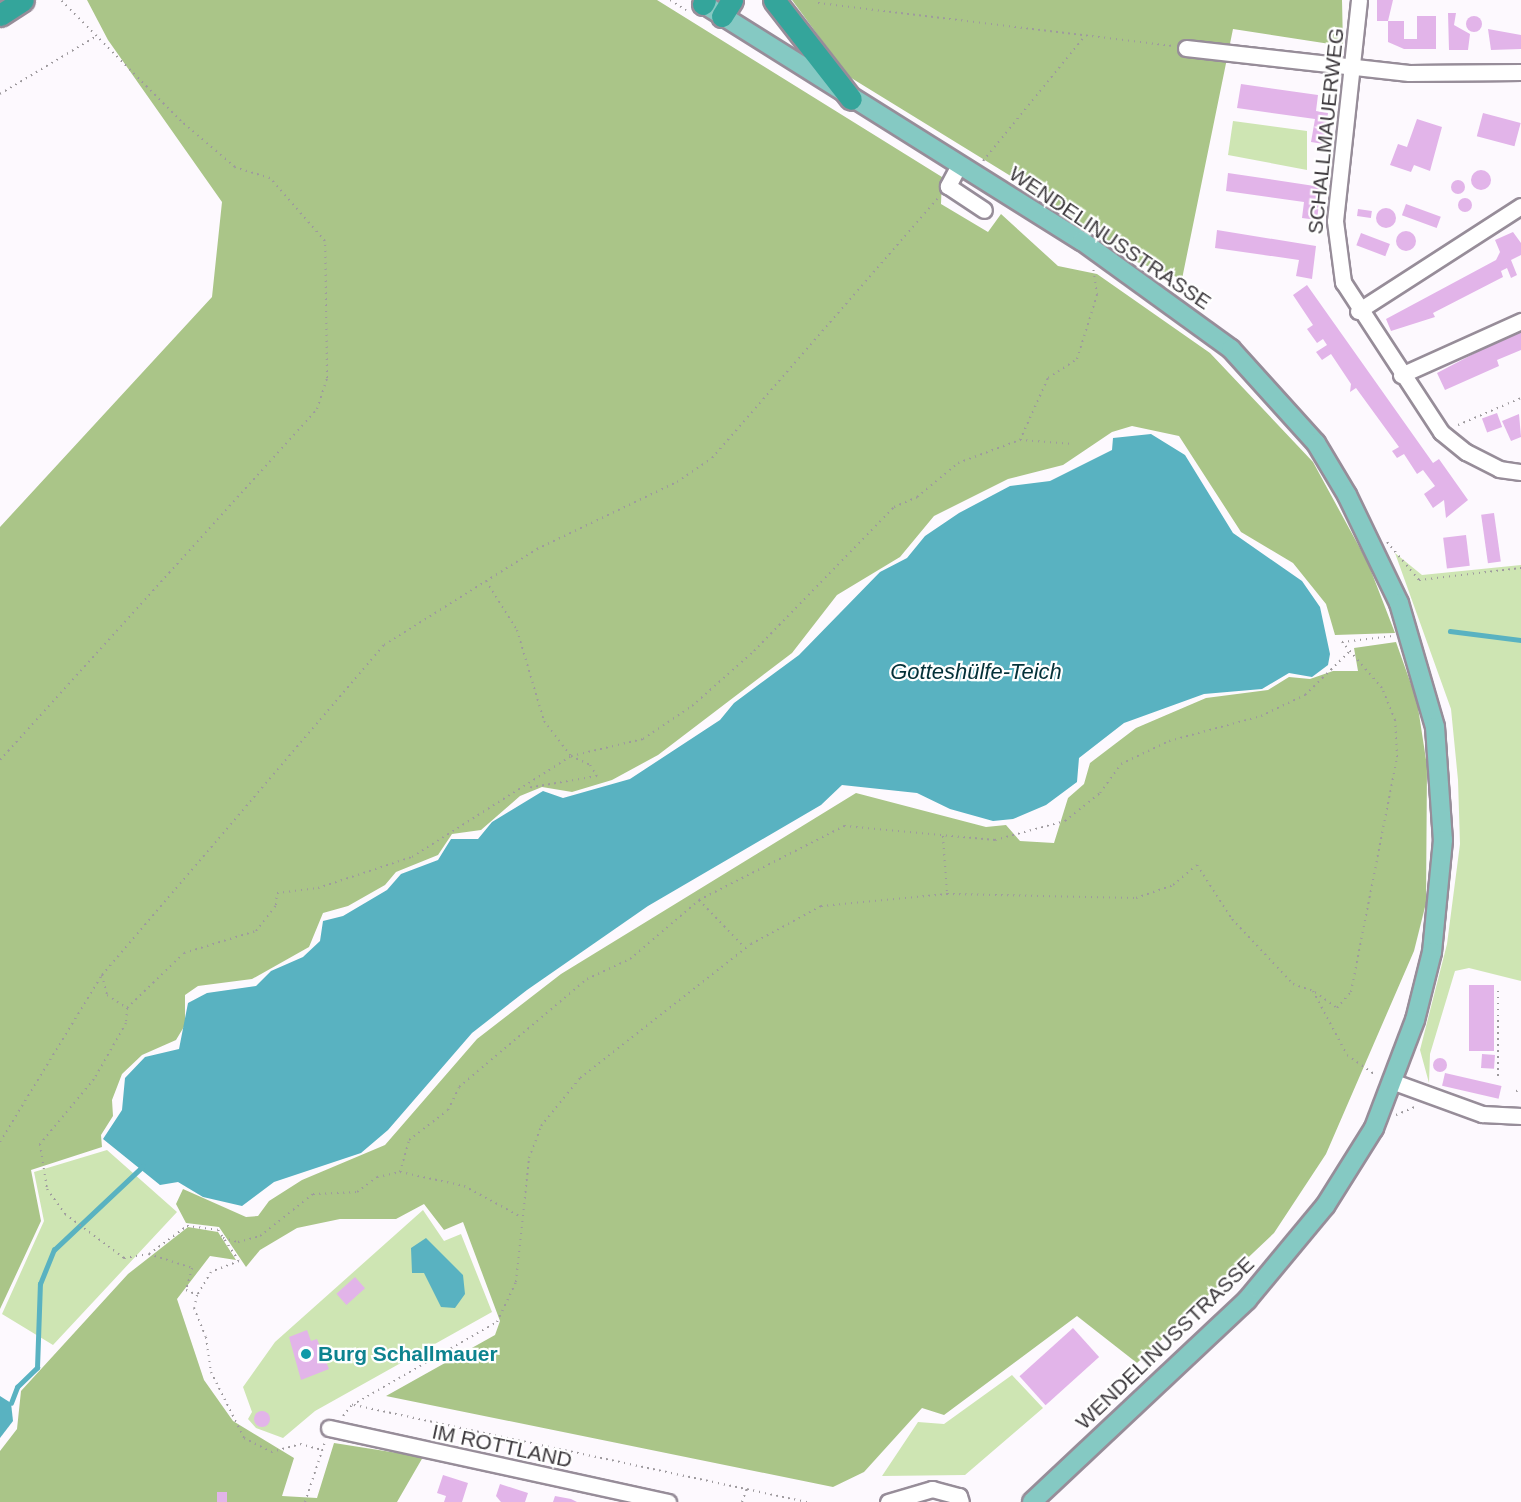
<!DOCTYPE html>
<html>
<head>
<meta charset="utf-8">
<style>
	body { margin:0 }
	#map { position:relative; width:1521px; height:1502px; overflow:hidden; background:#fdf9fe; font-family:Arial,sans-serif }
	div>[style] { position:absolute }
	[style*='--x'] { left:calc(var(--x)*1px); top:calc(var(--y)*1px); width:calc(var(--w)*1px); rotate:calc(var(--a)*1deg) }
	.green>* { inset:0; background:#cee5b3 }
	.forest>* { inset:0; background:#aac588 }
	.water>* { inset:0; background:#59b2c1 }
	.stream>* { height:4.5px; margin:-2.25px; padding:0 2.25px; transform-origin:2.25px; border-radius:2.25px; background:#59b2c1 }
	.building>* { inset:0; background:#e2b4e9; transform-origin:0 0 }
	.round { border-radius:50% }
	.path>* { height:2px; margin-top:-1px; transform-origin:0; background:repeating-linear-gradient(90deg,#9e9a9e 0 1.5px,transparent 0 6px) }
	.roads { filter:drop-shadow(2px 0 #978d99) drop-shadow(-2px 0 #978d99) drop-shadow(0 2px #978d99) drop-shadow(0 -2px #978d99) }
	.minor>* { height:15px; margin:-7.5px; padding:0 7.5px; transform-origin:7.5px; border-radius:7.5px; background:#fff }
	.major>* { height:18px; margin:-9px; padding:0 9px; transform-origin:9px; border-radius:9px; background:#85c9c3 }
	.highway>* { height:21px; margin:-10.5px; padding:0 10.5px; transform-origin:10.5px; border-radius:10.5px; background:#34a59b }
	.dots>* { width:16px; height:16px; translate:-50% -50%; box-sizing:border-box; border:3px solid #fff; border-radius:50% }
	span { translate:-50% -50%; white-space:nowrap; text-align:center; line-height:1.15; -webkit-text-stroke:4.5px #fff; paint-order:stroke }
	.street-label { font-size:21px; color:#3d393d }
	.culture-label { font-size:21px; color:#0d838f; font-weight:700 }
	.left { translate:0 -50%; text-align:left }
	.water-label { font-size:22px; color:#043138; font-style:italic }
</style>
</head>
<body>
<div id="map">
	<div class="green">
		<i style="clip-path:polygon(1233px 121px,1307px 131px,1307px 170px,1228px 155px)"></i>
		<i style="clip-path:polygon(1395px 553px,1422px 575px,1521px 565px,1521px 981px,1469px 968px,1455px 971px,1430px 1054px,1429px 1083px,1420px 1050px,1447px 944px,1460px 844px,1458px 780px,1451px 709px)"></i>
		<i style="clip-path:polygon(107px 1150px,177px 1212px,53px 1345px,2px 1314px,44px 1221px,34px 1172px)"></i>
		<i style="clip-path:polygon(423px 1210px,444px 1241px,461px 1234px,492px 1312px,315px 1411px,283px 1438px,256px 1428px,248px 1419px,252px 1412px,243px 1387px,275px 1342px)"></i>
		<i style="clip-path:polygon(1012px 1375px,1043px 1408px,965px 1475px,882px 1476px,918px 1422px,944px 1424px)"></i>
	</div>
	<div class="forest">
		<i style="clip-path:polygon(87px 0,657px 0,942px 177px,941px 204px,988px 232px,1001px 214px,1058px 266px,1097px 274px,1210px 353px,1313px 462px,1368px 563px,1395px 633px,1335px 635px,1326px 604px,1293px 563px,1241px 532px,1179px 436px,1132px 426px,1112px 432px,1063px 465px,1008px 479px,934px 516px,900px 557px,837px 595px,792px 653px,658px 755px,612px 780px,572px 792px,542px 787px,520px 796px,481px 830px,452px 834px,438px 855px,396px 872px,385px 885px,348px 906px,323px 913px,309px 947px,252px 979px,198px 986px,185px 995px,185px 1025px,176px 1040px,142px 1055px,122px 1074px,112px 1100px,113px 1116px,101px 1135px,102px 1147px,31px 1170px,41px 1221px,0 1309px,0 527px,212px 297px,222px 202px,108px 40px)"></i>
		<i style="clip-path:polygon(792px 0,1342px 0,1343px 46px,1233px 29px,1182px 279px,1137px 262px,1032px 189px,848px 76px)"></i>
		<i style="clip-path:polygon(1396px 642px,1417px 701px,1427px 766px,1426px 903px,1414px 951px,1326px 1154px,1274px 1233px,1137px 1363px,1077px 1316px,944px 1415px,922px 1408px,864px 1472px,833px 1487px,386px 1396px,495px 1335px,500px 1321px,463px 1222px,444px 1230px,424px 1204px,396px 1219px,340px 1219px,297px 1228px,260px 1250px,246px 1267px,219px 1227px,186px 1223px,176px 1204px,183px 1189px,246px 1217px,258px 1216px,269px 1201px,302px 1180px,385px 1145px,477px 1039px,561px 974px,856px 793px,986px 827px,1006px 825px,1020px 841px,1054px 843px,1068px 798px,1084px 784px,1090px 763px,1136px 728px,1206px 698px,1268px 690px,1289px 677px,1310px 679px,1333px 671px,1358px 671px,1354px 648px)"></i>
		<i style="clip-path:polygon(188px 1227px,218px 1232px,236px 1260px,210px 1256px,177px 1299px,204px 1380px,233px 1421px,294px 1458px,282px 1496px,317px 1498px,334px 1443px,423px 1457px,397px 1502px,0 1502px,0 1451px,17px 1429px,21px 1391px,128px 1274px)"></i>
	</div>
	<div class="water">
		<i style="clip-path:polygon(1151px 434px,1185px 455px,1233px 533px,1302px 581px,1320px 607px,1330px 654px,1328px 665px,1312px 677px,1289px 673px,1262px 689px,1204px 694px,1124px 723px,1079px 758px,1077px 782px,1046px 805px,1013px 819px,993px 821px,950px 809px,917px 793px,842px 785px,821px 805px,648px 906px,527px 990px,472px 1033px,388px 1130px,361px 1153px,274px 1182px,242px 1206px,203px 1197px,178px 1182px,160px 1185px,103px 1139px,122px 1110px,125px 1078px,145px 1057px,179px 1049px,188px 1003px,207px 993px,256px 986px,271px 971px,303px 957px,320px 941px,323px 921px,343px 916px,387px 890px,401px 874px,438px 860px,451px 839px,478px 839px,492px 822px,543px 791px,563px 798px,630px 779px,720px 720px,734px 703px,799px 655px,880px 572px,907px 558px,925px 536px,959px 513px,1010px 486px,1050px 481px,1112px 450px,1113px 438px)"></i>
		<i style="clip-path:polygon(426px 1238px,463px 1275px,465px 1294px,455px 1308px,441px 1307px,424px 1273px,412px 1273px,411px 1248px)"></i>
		<i style="clip-path:polygon(0 1396px,11px 1403px,13px 1421px,0 1438px)"></i>
	</div>
	<div class="stream">
		<i style="--x:1450;--y:631;--w:72;--a:7.2"></i>
		<i style="--x:11;--y:1403;--w:17;--a:-69"></i>
		<i style="--x:17;--y:1387;--w:28;--a:-44"></i>
		<i style="--x:37;--y:1368;--w:84;--a:-88"></i>
		<i style="--x:40;--y:1284;--w:37;--a:-68"></i>
		<i style="--x:54;--y:1250;--w:122;--a:-43.3"></i>
	</div>
	<div class="building">
		<i style="clip-path:polygon(1377px 0,1393px 0,1388px 21px,1377px 21px)"></i>
		<i style="clip-path:polygon(1448px 13px,1456px 13px,1454px 25px,1470px 34px,1468px 50px,1449px 50px)"></i>
		<i class="round" style="left:1466px;top:16px;width:16px;height:16px"></i>
		<i style="clip-path:polygon(1417px 16px,1436px 16px,1436px 49px,1404px 49px,1388px 42px,1388px 21px,1404px 21px,1404px 39px,1417px 39px)"></i>
		<i style="clip-path:polygon(1488px 29px,1521px 35px,1521px 49px,1491px 50px)"></i>
		<i style="clip-path:polygon(1241px 84px,1318px 95px,1316px 111px,1328px 113px,1324px 144px,1311px 142px,1315px 119px,1237px 108px)"></i>
		<i style="left:1483px;top:113px;width:39px;height:24px;rotate:15deg"></i>
		<i style="clip-path:polygon(1417px 119px,1442px 127px,1430px 171px,1414px 165px,1411px 172px,1390px 165px,1398px 144px,1407px 147px)"></i>
		<i class="round" style="left:1471px;top:170px;width:20px;height:20px"></i>
		<i style="clip-path:polygon(1228px 173px,1321px 187px,1317px 220px,1302px 218px,1304px 202px,1226px 191px)"></i>
		<i class="round" style="left:1451px;top:180px;width:14px;height:14px"></i>
		<i class="round" style="left:1458px;top:198px;width:14px;height:14px"></i>
		<i style="left:1406px;top:204px;width:37px;height:12px;rotate:20deg"></i>
		<i class="round" style="left:1376px;top:208px;width:20px;height:20px"></i>
		<i style="left:1358px;top:209px;width:14px;height:7px;rotate:8deg"></i>
		<i style="clip-path:polygon(1217px 230px,1316px 246px,1312px 279px,1296px 276px,1299px 260px,1215px 248px)"></i>
		<i class="round" style="left:1396px;top:231px;width:20px;height:20px"></i>
		<i style="clip-path:polygon(1513px 232px,1521px 243px,1521px 255px,1511px 260px,1517px 275px,1511px 278px,1507px 268px,1501px 271px,1503px 277px,1433px 313px,1435px 317px,1391px 331px,1386px 319px,1496px 260px,1500px 252px,1495px 240px)"></i>
		<i style="left:1361px;top:233px;width:31px;height:13px;rotate:21deg"></i>
		<i style="clip-path:polygon(1307px 285px,1433px 463px,1439px 459px,1468px 500px,1446px 518px,1444px 500px,1433px 508px,1424px 494px,1435px 486px,1423px 470px,1417px 474px,1404px 454px,1397px 458px,1392px 451px,1399px 447px,1356px 388px,1350px 392px,1351px 384px,1331px 354px,1322px 360px,1316px 352px,1327px 345px,1323px 339px,1317px 343px,1307px 329px,1313px 325px,1293px 295px)"></i>
		<i style="clip-path:polygon(1521px 329px,1521px 350px,1497px 360px,1499px 366px,1445px 390px,1437px 373px)"></i>
		<i style="left:1497px;top:413px;width:15px;height:16px;rotate:70deg"></i>
		<i style="clip-path:polygon(1519px 414px,1521px 437px,1511px 441px,1502px 421px)"></i>
		<i style="left:1494px;top:513px;width:49px;height:13px;rotate:82deg"></i>
		<i style="left:1466px;top:535px;width:31px;height:23px;rotate:83deg"></i>
		<i style="left:1469px;top:985px;width:25px;height:66px"></i>
		<i style="left:1482px;top:1054px;width:13px;height:14px;rotate:4deg"></i>
		<i class="round" style="left:1433px;top:1058px;width:14px;height:14px"></i>
		<i style="left:1445px;top:1073px;width:58px;height:13px;rotate:13deg"></i>
		<i style="left:355px;top:1277px;width:15px;height:25px;rotate:48deg"></i>
		<i style="left:1073px;top:1328px;width:39px;height:72px;rotate:48deg"></i>
		<i style="clip-path:polygon(307px 1330px,311px 1341px,317px 1339px,329px 1369px,301px 1380px,289px 1337px)"></i>
		<i class="round" style="left:254px;top:1411px;width:16px;height:16px"></i>
		<i style="clip-path:polygon(443px 1475px,468px 1483px,462px 1502px,444px 1502px,446px 1496px,437px 1493px)"></i>
		<i style="clip-path:polygon(500px 1484px,528px 1493px,525px 1502px,501px 1502px,496px 1496px)"></i>
		<i style="left:217px;top:1492px;width:10px;height:10px"></i>
		<i style="clip-path:polygon(555px 1496px,571px 1499px,577px 1502px,553px 1502px)"></i>
	</div>
	<div class="path">
		<i style="--x:670;--y:0;--w:19;--a:32"></i>
		<i style="--x:818;--y:3;--w:356;--a:6.9"></i>
		<i style="--x:0;--y:94;--w:114;--a:-31"></i>
		<i style="--x:983;--y:161;--w:161;--a:-50.8"></i>
		<i style="--x:1458;--y:425;--w:69;--a:-23.2"></i>
		<i style="--x:1020;--y:440;--w:54;--a:4.2"></i>
		<i style="--x:1387;--y:542;--w:50;--a:49.9"></i>
		<i style="--x:1419;--y:580;--w:103;--a:-6.7"></i>
		<i style="--x:486;--y:581;--w:58;--a:57.7"></i>
		<i style="--x:517;--y:630;--w:95;--a:73.5"></i>
		<i style="--x:544;--y:721;--w:44;--a:52.4"></i>
		<i style="--x:571;--y:756;--w:21;--a:25"></i>
		<i style="--x:590;--y:765;--w:13;--a:58"></i>
		<i style="--x:597;--y:776;--w:71;--a:170.3"></i>
		<i style="--x:1342;--y:642;--w:51;--a:-6.7"></i>
		<i style="--x:0;--y:760;--w:473;--a:-47.9"></i>
		<i style="--x:317;--y:409;--w:33;--a:-72"></i>
		<i style="--x:327;--y:378;--w:137;--a:-90.8"></i>
		<i style="--x:325;--y:241;--w:84;--a:-131.1"></i>
		<i style="--x:270;--y:178;--w:37;--a:-163"></i>
		<i style="--x:235;--y:167;--w:71;--a:-139.6"></i>
		<i style="--x:181;--y:121;--w:170;--a:-134.8"></i>
		<i style="--x:943;--y:836;--w:57;--a:86"></i>
		<i style="--x:699;--y:900;--w:65;--a:46.2"></i>
		<i style="--x:102;--y:975;--w:21;--a:76"></i>
		<i style="--x:107;--y:995;--w:24;--a:33"></i>
		<i style="--x:127;--y:1008;--w:15;--a:94"></i>
		<i style="--x:126;--y:1023;--w:64;--a:119.7"></i>
		<i style="--x:94;--y:1079;--w:85;--a:129.7"></i>
		<i style="--x:40;--y:1144;--w:46;--a:81.2"></i>
		<i style="--x:47;--y:1189;--w:31;--a:54"></i>
		<i style="--x:65;--y:1214;--w:74;--a:36.7"></i>
		<i style="--x:124;--y:1258;--w:25;--a:-9"></i>
		<i style="--x:149;--y:1254;--w:45;--a:18"></i>
		<i style="--x:192;--y:1268;--w:23;--a:105"></i>
		<i style="--x:186;--y:1290;--w:12;--a:24"></i>
		<i style="--x:197;--y:1295;--w:13;--a:103"></i>
		<i style="--x:194;--y:1308;--w:31;--a:68"></i>
		<i style="--x:206;--y:1337;--w:35;--a:82"></i>
		<i style="--x:211;--y:1372;--w:74;--a:63.4"></i>
		<i style="--x:244;--y:1438;--w:30;--a:27"></i>
		<i style="--x:271;--y:1452;--w:30;--a:-15"></i>
		<i style="--x:300;--y:1444;--w:23;--a:15"></i>
		<i style="--x:1315;--y:992;--w:27;--a:36"></i>
		<i style="--x:1337;--y:1008;--w:21;--a:-49"></i>
		<i style="--x:1351;--y:992;--w:239;--a:-78.9"></i>
		<i style="--x:1397;--y:757;--w:37;--a:-93"></i>
		<i style="--x:1395;--y:720;--w:35;--a:-112"></i>
		<i style="--x:1382;--y:688;--w:61;--a:-131"></i>
		<i style="--x:127;--y:1008;--w:79;--a:-44"></i>
		<i style="--x:184;--y:953;--w:75;--a:-17"></i>
		<i style="--x:256;--y:931;--w:33;--a:-52"></i>
		<i style="--x:276;--y:905;--w:12;--a:-85"></i>
		<i style="--x:277;--y:893;--w:41;--a:-7"></i>
		<i style="--x:318;--y:888;--w:99;--a:-18.3"></i>
		<i style="--x:412;--y:857;--w:188;--a:-32.4"></i>
		<i style="--x:571;--y:756;--w:74;--a:-13.3"></i>
		<i style="--x:643;--y:739;--w:59;--a:-34"></i>
		<i style="--x:692;--y:706;--w:83;--a:-41.6"></i>
		<i style="--x:754;--y:651;--w:201;--a:-45.8"></i>
		<i style="--x:894;--y:507;--w:25;--a:-23"></i>
		<i style="--x:917;--y:497;--w:53;--a:-39.7"></i>
		<i style="--x:958;--y:463;--w:66;--a:-20.4"></i>
		<i style="--x:1020;--y:440;--w:68;--a:-65.7"></i>
		<i style="--x:1048;--y:378;--w:35;--a:-33"></i>
		<i style="--x:1077;--y:359;--w:67;--a:-72.6"></i>
		<i style="--x:1097;--y:295;--w:28;--a:-98"></i>
		<i style="--x:1498;--y:1076;--w:90;--a:-90"></i>
		<i style="--x:1516;--y:1091;--w:5;--a:-11"></i>
		<i style="--x:1396;--y:1115;--w:21;--a:-23"></i>
		<i style="--x:0;--y:1142;--w:196;--a:-58.6"></i>
		<i style="--x:102;--y:975;--w:434;--a:-49.5"></i>
		<i style="--x:384;--y:645;--w:181;--a:-32.1"></i>
		<i style="--x:537;--y:549;--w:155;--a:-25.6"></i>
		<i style="--x:677;--y:482;--w:42;--a:-34.4"></i>
		<i style="--x:712;--y:458;--w:344;--a:-49"></i>
		<i style="--x:400;--y:1172;--w:66;--a:12.3"></i>
		<i style="--x:464;--y:1186;--w:65;--a:28.5"></i>
		<i style="--x:223;--y:1238;--w:16;--a:15"></i>
		<i style="--x:238;--y:1242;--w:23;--a:-15"></i>
		<i style="--x:260;--y:1236;--w:68;--a:-38.4"></i>
		<i style="--x:313;--y:1194;--w:44;--a:-2.6"></i>
		<i style="--x:357;--y:1192;--w:25;--a:-37"></i>
		<i style="--x:377;--y:1177;--w:24;--a:-12"></i>
		<i style="--x:400;--y:1172;--w:33;--a:-74"></i>
		<i style="--x:409;--y:1140;--w:49;--a:-37.6"></i>
		<i style="--x:448;--y:1110;--w:25;--a:-64"></i>
		<i style="--x:459;--y:1087;--w:167;--a:-40.2"></i>
		<i style="--x:587;--y:979;--w:47;--a:-24.9"></i>
		<i style="--x:630;--y:959;--w:91;--a:-40.5"></i>
		<i style="--x:699;--y:900;--w:163;--a:-27"></i>
		<i style="--x:844;--y:826;--w:152;--a:5.3"></i>
		<i style="--x:995;--y:840;--w:73;--a:-15.2"></i>
		<i style="--x:1065;--y:821;--w:45;--a:-38.7"></i>
		<i style="--x:1100;--y:793;--w:36;--a:-54"></i>
		<i style="--x:1121;--y:764;--w:53;--a:-25.6"></i>
		<i style="--x:1169;--y:741;--w:95;--a:-15.2"></i>
		<i style="--x:1261;--y:716;--w:49;--a:-25.5"></i>
		<i style="--x:1305;--y:695;--w:63;--a:-44.4"></i>
		<i style="--x:149;--y:1254;--w:47;--a:-36.4"></i>
		<i style="--x:187;--y:1226;--w:31;--a:7"></i>
		<i style="--x:218;--y:1230;--w:37;--a:56"></i>
		<i style="--x:239;--y:1261;--w:30;--a:159"></i>
		<i style="--x:211;--y:1272;--w:27;--a:121"></i>
		<i style="--x:354;--y:1405;--w:464;--a:12.1"></i>
		<i style="--x:343;--y:1416;--w:14;--a:-51"></i>
		<i style="--x:352;--y:1405;--w:167;--a:-29.8"></i>
		<i style="--x:497;--y:1322;--w:44;--a:-64.6"></i>
		<i style="--x:516;--y:1282;--w:125;--a:-84"></i>
		<i style="--x:529;--y:1158;--w:34;--a:-69"></i>
		<i style="--x:541;--y:1126;--w:62;--a:-50.9"></i>
		<i style="--x:580;--y:1078;--w:217;--a:-38.1"></i>
		<i style="--x:751;--y:944;--w:80;--a:-28.5"></i>
		<i style="--x:821;--y:906;--w:127;--a:-5.4"></i>
		<i style="--x:947;--y:894;--w:189;--a:1.2"></i>
		<i style="--x:1136;--y:898;--w:39;--a:-19"></i>
		<i style="--x:1173;--y:885;--w:31;--a:-40"></i>
		<i style="--x:1197;--y:865;--w:64;--a:57.1"></i>
		<i style="--x:1232;--y:919;--w:89;--a:46.8"></i>
		<i style="--x:1293;--y:984;--w:21;--a:19"></i>
		<i style="--x:1313;--y:991;--w:72;--a:62"></i>
		<i style="--x:1347;--y:1055;--w:35;--a:35"></i>
		<i style="--x:305;--y:1502;--w:63;--a:-71.6"></i>
		<i style="--x:742;--y:1502;--w:15;--a:-70"></i>
	</div>
	<div class="roads">
		<div class="minor">
			<i style="--x:1359;--y:0;--w:222;--a:96.2"></i>
			<i style="--x:1335;--y:221;--w:62;--a:82.5"></i>
			<i style="--x:1343;--y:282;--w:179;--a:56.8"></i>
			<i style="--x:1441;--y:432;--w:32;--a:39"></i>
			<i style="--x:1466;--y:452;--w:37;--a:27"></i>
			<i style="--x:1499;--y:469;--w:22;--a:8"></i>
			<i style="--x:1186;--y:48;--w:224;--a:6.4"></i>
			<i style="--x:1409;--y:73;--w:112;--a:-0.5"></i>
			<i style="--x:959;--y:165;--w:24;--a:118"></i>
			<i style="--x:948;--y:186;--w:43;--a:33.7"></i>
			<i style="--x:1358;--y:311;--w:194;--a:-32.8"></i>
			<i style="--x:1401;--y:375;--w:132;--a:-24.2"></i>
			<i style="--x:1394;--y:1082;--w:94;--a:20"></i>
			<i style="--x:1482;--y:1114;--w:39;--a:3"></i>
			<i style="--x:329;--y:1428;--w:347;--a:12.3"></i>
			<i style="--x:888;--y:1502;--w:46;--a:-16.5"></i>
			<i style="--x:932;--y:1489;--w:28;--a:15"></i>
			<i style="--x:959;--y:1496;--w:6;--a:72"></i>
		</div>
		<div class="major">
			<i style="--x:710;--y:8;--w:439;--a:32.1"></i>
			<i style="--x:1082;--y:241;--w:184;--a:35.9"></i>
			<i style="--x:1231;--y:349;--w:127;--a:47.9"></i>
			<i style="--x:1316;--y:443;--w:61;--a:59.2"></i>
			<i style="--x:1347;--y:495;--w:120;--a:64.3"></i>
			<i style="--x:1399;--y:603;--w:129;--a:73.8"></i>
			<i style="--x:1435;--y:727;--w:113;--a:86"></i>
			<i style="--x:1443;--y:840;--w:113;--a:95.6"></i>
			<i style="--x:1432;--y:952;--w:70;--a:104"></i>
			<i style="--x:1415;--y:1020;--w:116;--a:110.8"></i>
			<i style="--x:1374;--y:1128;--w:92;--a:122.1"></i>
			<i style="--x:1325;--y:1206;--w:122;--a:129.7"></i>
			<i style="--x:1247;--y:1300;--w:295;--a:136.8"></i>
		</div>
		<div class="highway">
			<i style="--x:774;--y:0;--w:125;--a:52.1"></i>
			<i style="--x:703;--y:4;--w:4;--a:-63"></i>
			<i style="--x:0;--y:15;--w:27;--a:-33"></i>
			<i style="--x:722;--y:16;--w:19;--a:-58"></i>
		</div>
	</div>
	<div class="dots">
		<i style="left:306px;top:1354px;background:#0f9aa8"></i>
	</div>
	<div class="street-label">
		<span style="left:1326px;top:131px;rotate:-84deg">SCHALLMAUERWEG</span>
		<span style="left:1110px;top:238px;rotate:34deg">WENDELINUSSTRASSE</span>
		<span style="left:1165px;top:1343px;rotate:-44deg">WENDELINUSSTRASSE</span>
		<span style="left:502px;top:1446px;rotate:12deg">IM ROTTLAND</span>
	</div>
	<div class="culture-label">
		<span class="left" style="left:318px;top:1354px">Burg Schallmauer</span>
	</div>
	<div class="water-label">
		<span style="left:976px;top:672px">Gotteshülfe-Teich</span>
	</div>
</div>
</body>
</html>
